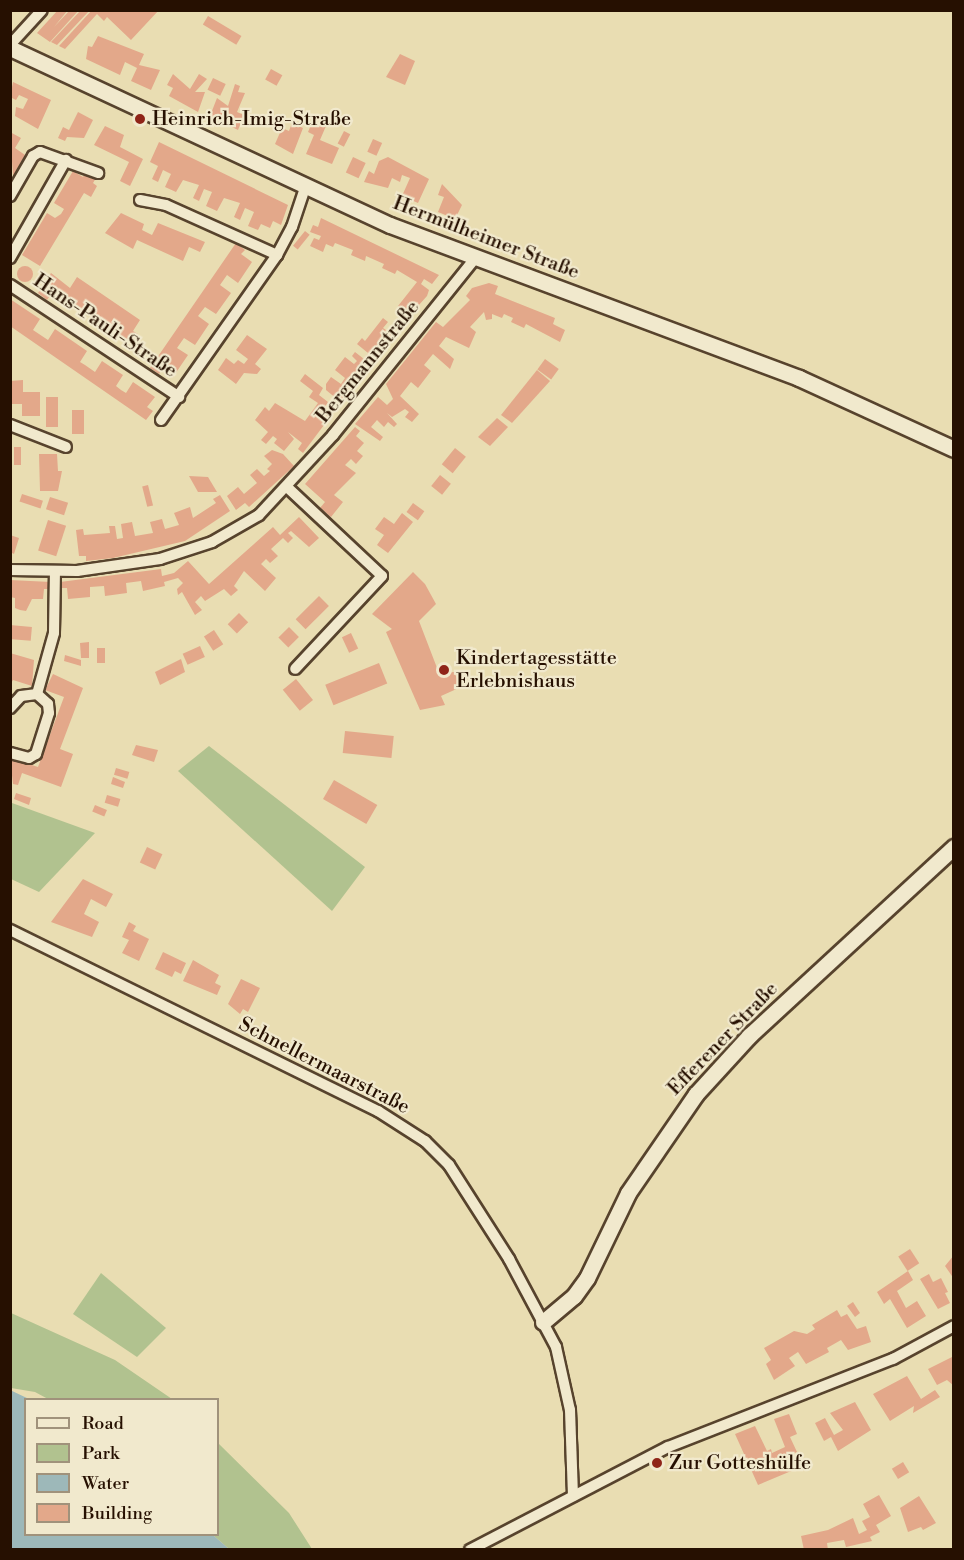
<!DOCTYPE html>
<html>
<head>
<meta charset="utf-8">
<style>
	body { margin:0 }
	#map { position:relative; width:964px; height:1560px; overflow:hidden; background:#e9ddb2; font-family:"Libre Bodoni",serif }
	div>[style] { position:absolute }
	[style*='--x'] { left:calc(var(--x)*1px); top:calc(var(--y)*1px); width:calc(var(--w)*1px); rotate:calc(var(--a)*1deg) }
	.green>* { inset:0; background:#b1c28f }
	.water>* { inset:0; background:#9db8b9 }
	.building>* { inset:0; background:#e3a88a; transform-origin:0 0 }
	.round { border-radius:50% }
	.roads { filter:drop-shadow(2px 0 #57432d) drop-shadow(-2px 0 #57432d) drop-shadow(0 2px #57432d) drop-shadow(0 -2px #57432d) }
	.street>* { height:10px; margin:-5px; padding:0 5px; transform-origin:5px; border-radius:5px; background:#f1e9cd }
	.secondary>* { height:15px; margin:-7.5px; padding:0 7.5px; transform-origin:7.5px; border-radius:7.5px; background:#f1e9cd }
	.dots>* { width:16px; height:16px; translate:-50% -50%; box-sizing:border-box; border:3px solid #f1e9cd; border-radius:50% }
	span { translate:-50% -50%; white-space:nowrap; text-align:center; line-height:1.15; -webkit-text-stroke:4.5px #f1e9cd; paint-order:stroke }
	.poi-label { font-size:20px; color:#261001 }
	.left { translate:0 -50%; text-align:left }
	.street-label { font-size:20px; color:#261001 }
	.frame { position:absolute; inset:0; border:12px solid #261001; pointer-events:none }
	.legend { position:absolute; left:24px; top:1398px; width:195px; height:138px; box-sizing:border-box; background:#f1e9cd; border:2px solid #a0927b; margin:0; padding:8px 10px; list-style:none; font-size:18px; color:#261001 }
	.legend li { display:flex; align-items:center; gap:12px; height:30px }
	.legend b { width:30px; border:2px solid #a0927b }
</style>
</head>
<body>
<div id="map">
	<div class="green">
		<i style="clip-path:polygon(209px 746px,365px 867px,332px 911px,178px 771px)"></i>
		<i style="clip-path:polygon(12px 803px,95px 833px,39px 892px,11px 879px)"></i>
		<i style="clip-path:polygon(101px 1273px,166px 1328px,137px 1357px,73px 1314px)"></i>
		<i style="clip-path:polygon(11px 1313px,115px 1360px,172px 1399px,48px 1399px,35px 1392px,11px 1388px)"></i>
		<i style="clip-path:polygon(218px 1443px,289px 1513px,312px 1549px,229px 1549px,213px 1535px,218px 1534px)"></i>
	</div>
	<div class="water">
		<i style="clip-path:polygon(10px 1390px,29px 1399px,26px 1400px,26px 1534px,213px 1535px,229px 1549px,11px 1549px)"></i>
	</div>
	<div class="building">
		<i style="clip-path:polygon(58px 10px,68px 10px,54px 27px,70px 10px,79px 10px,50px 42px,37px 33px)"></i>
		<i style="clip-path:polygon(81px 10px,90px 10px,57px 45px,51px 42px)"></i>
		<i style="clip-path:polygon(92px 10px,159px 10px,131px 40px,107px 17px,104px 21px,97px 14px,65px 49px,59px 46px)"></i>
		<i style="left:208px;top:16px;width:39px;height:10px;rotate:31deg"></i>
		<i style="clip-path:polygon(98px 36px,144px 54px,139px 65px,160px 70px,151px 90px,131px 81px,137px 68px,125px 62px,120px 75px,86px 59px,88px 46px,92px 47px)"></i>
		<i style="clip-path:polygon(400px 54px,415px 61px,405px 85px,386px 77px)"></i>
		<i style="left:271px;top:69px;width:13px;height:12px;rotate:29deg"></i>
		<i style="clip-path:polygon(173px 74px,190px 89px,199px 74px,207px 79px,195px 92px,205px 92px,198px 112px,169px 96px,173px 88px,167px 85px)"></i>
		<i style="left:213px;top:78px;width:14px;height:13px;rotate:25deg"></i>
		<i style="clip-path:polygon(13px 82px,51px 100px,38px 129px,15px 116px,16px 107px,23px 109px,28px 99px,19px 95px,16px 100px,10px 97px)"></i>
		<i style="clip-path:polygon(235px 84px,240px 86px,238px 92px,245px 93px,237px 112px,244px 115px,238px 130px,210px 116px,217px 98px,228px 106px)"></i>
		<i style="clip-path:polygon(78px 112px,93px 120px,84px 138px,67px 137px,65px 141px,58px 138px,63px 127px,69px 130px)"></i>
		<i style="clip-path:polygon(313px 120px,326px 126px,320px 140px,339px 148px,332px 164px,306px 154px,314px 135px,308px 132px)"></i>
		<i style="clip-path:polygon(292px 123px,303px 128px,293px 154px,275px 144px,282px 128px,289px 131px)"></i>
		<i style="clip-path:polygon(105px 126px,124px 135px,120px 147px,143px 159px,130px 186px,120px 181px,129px 162px,94px 145px)"></i>
		<i style="left:344px;top:131px;width:7px;height:14px;rotate:27deg"></i>
		<i style="clip-path:polygon(10px 132px,21px 138px,15px 148px,25px 155px,13px 176px)"></i>
		<i style="left:373px;top:139px;width:10px;height:14px;rotate:24deg"></i>
		<i style="clip-path:polygon(159px 142px,288px 205px,281px 225px,273px 221px,270px 228px,261px 224px,258px 230px,248px 226px,254px 212px,245px 208px,240px 220px,234px 217px,240px 203px,224px 198px,217px 211px,206px 206px,212px 192px,204px 189px,199px 201px,193px 198px,199px 185px,183px 180px,176px 192px,165px 187px,171px 174px,163px 170px,158px 182px,152px 179px,158px 166px,150px 162px)"></i>
		<i style="left:353px;top:157px;width:14px;height:17px;rotate:25deg"></i>
		<i style="clip-path:polygon(388px 157px,429px 179px,418px 203px,402px 196px,410px 178px,402px 175px,400px 182px,392px 178px,388px 188px,364px 182px,369px 171px,374px 174px,379px 161px)"></i>
		<i style="clip-path:polygon(73px 171px,83px 177px,86px 172px,96px 178px,93px 183px,97px 186px,91px 197px,84px 193px,40px 266px,22px 255px,47px 213px,55px 218px,61px 214px,64px 209px,54px 203px)"></i>
		<i style="clip-path:polygon(442px 184px,462px 205px,455px 219px,438px 212px,444px 197px,438px 195px)"></i>
		<i style="clip-path:polygon(121px 213px,144px 224px,142px 230px,152px 235px,158px 223px,205px 242px,200px 252px,189px 247px,183px 261px,137px 240px,133px 249px,105px 233px)"></i>
		<i style="clip-path:polygon(321px 218px,439px 275px,432px 284px,424px 279px,421px 284px,429px 290px,427px 296px,409px 316px,398px 306px,417px 282px,397px 270px,395px 274px,382px 268px,384px 264px,366px 256px,365px 261px,351px 255px,353px 250px,335px 243px,333px 247px,326px 244px,323px 252px,310px 246px,314px 238px,319px 240px,321px 236px,310px 232px,313px 225px,318px 227px)"></i>
		<i style="left:305px;top:231px;width:6px;height:19px;rotate:39deg"></i>
		<i style="clip-path:polygon(236px 243px,245px 250px,241px 254px,252px 262px,238px 283px,227px 275px,220px 285px,231px 293px,216px 314px,205px 307px,198px 316px,209px 324px,195px 345px,184px 338px,177px 348px,188px 355px,173px 377px,162px 369px,159px 374px,150px 368px)"></i>
		<i class="round" style="left:17px;top:266px;width:16px;height:16px"></i>
		<i style="clip-path:polygon(51px 273px,70px 288px,77px 277px,140px 320px,133px 331px,138px 334px,131px 344px,64px 296px,53px 291px,47px 300px,38px 293px)"></i>
		<i style="clip-path:polygon(489px 283px,498px 286px,495px 294px,555px 318px,553px 324px,565px 330px,560px 342px,526px 324px,524px 328px,511px 322px,513px 318px,504px 314px,502px 318px,492px 314px,492px 319px,486px 320px,484px 312px,470px 327px,476px 332px,469px 348px,446px 337px,439px 346px,454px 359px,450px 369px,433px 354px,424px 365px,431px 371px,418px 388px,411px 382px,400px 396px,419px 414px,412px 422px,405px 417px,409px 412px,405px 409px,392px 417px,387px 413px,397px 424px,394px 427px,388px 422px,384px 427px,377px 420px,371px 427px,383px 437px,380px 441px,355px 424px,378px 397px,387px 405px,393px 399px,386px 384px,436px 322px,443px 327px,470px 300px,466px 296px,472px 288px)"></i>
		<i style="clip-path:polygon(10px 299px,40px 319px,33px 330px,48px 340px,55px 329px,87px 351px,80px 362px,85px 365px,95px 372px,102px 361px,123px 375px,116px 386px,121px 390px,126px 393px,133px 382px,155px 397px,147px 407px,153px 411px,146px 420px,10px 326px)"></i>
		<i style="clip-path:polygon(383px 318px,388px 322px,383px 328px,392px 334px,369px 363px,373px 366px,343px 404px,326px 390px,326px 384px,331px 377px,341px 384px,345px 378px,335px 370px,345px 357px,354px 364px,357px 361px,352px 356px,355px 352px,364px 359px,368px 353px,357px 344px,362px 338px,365px 341px)"></i>
		<i style="clip-path:polygon(247px 335px,267px 349px,255px 364px,261px 369px,257px 374px,244px 373px,236px 384px,218px 370px,226px 358px,234px 364px,238px 360px,244px 364px,248px 359px,236px 350px)"></i>
		<i style="left:545px;top:359px;width:17px;height:13px;rotate:36deg"></i>
		<i style="clip-path:polygon(537px 370px,550px 381px,512px 423px,501px 415px)"></i>
		<i style="clip-path:polygon(305px 374px,323px 388px,319px 395px,328px 402px,325px 407px,333px 413px,303px 453px,298px 449px,302px 443px,288px 432px,294px 439px,284px 451px,274px 443px,277px 439px,273px 436px,266px 444px,261px 440px,268px 432px,255px 420px,265px 407px,269px 411px,275px 403px,305px 421px,318px 403px,309px 397px,313px 391px,300px 381px)"></i>
		<i style="clip-path:polygon(23px 380px,23px 392px,40px 392px,40px 416px,22px 416px,22px 404px,10px 404px,10px 381px)"></i>
		<i style="left:46px;top:397px;width:12px;height:30px"></i>
		<i style="left:72px;top:410px;width:12px;height:24px"></i>
		<i style="clip-path:polygon(497px 418px,508px 427px,490px 446px,478px 437px)"></i>
		<i style="clip-path:polygon(355px 427px,360px 431px,356px 436px,364px 443px,357px 451px,363px 456px,356px 464px,351px 459px,345px 465px,356px 473px,334px 495px,343px 502px,331px 517px,320px 508px,325px 502px,305px 484px)"></i>
		<i style="left:21px;top:447px;width:18px;height:7px;rotate:90deg"></i>
		<i style="left:455px;top:448px;width:14px;height:21px;rotate:39deg"></i>
		<i style="clip-path:polygon(272px 450px,283px 454px,294px 466px,249px 507px,245px 503px,236px 510px,227px 496px,238px 487px,244px 494px,257px 483px,250px 475px,257px 469px,264px 476px,270px 471px,267px 469px,272px 464px,264px 456px)"></i>
		<i style="clip-path:polygon(39px 454px,57px 454px,58px 471px,62px 471px,58px 491px,40px 491px)"></i>
		<i style="left:440px;top:475px;width:14px;height:14px;rotate:39deg"></i>
		<i style="clip-path:polygon(189px 476px,208px 477px,217px 492px,198px 492px)"></i>
		<i style="left:148px;top:485px;width:21px;height:6px;rotate:76deg"></i>
		<i style="left:22px;top:494px;width:22px;height:8px;rotate:18deg"></i>
		<i style="clip-path:polygon(220px 495px,230px 511px,185px 541px,113px 558px,86px 561px,86px 556px,79px 556px,76px 530px,83px 529px,84px 535px,110px 533px,109px 526px,115px 526px,117px 539px,123px 538px,121px 524px,132px 522px,135px 536px,153px 533px,150px 522px,162px 519px,165px 529px,179px 525px,174px 513px,190px 507px,193px 518px,216px 503px,213px 499px)"></i>
		<i style="left:50px;top:497px;width:19px;height:13px;rotate:18deg"></i>
		<i style="left:413px;top:503px;width:14px;height:11px;rotate:36deg"></i>
		<i style="clip-path:polygon(402px 513px,413px 522px,388px 553px,377px 545px,384px 535px,375px 529px,384px 517px,394px 524px)"></i>
		<i style="clip-path:polygon(299px 517px,319px 538px,309px 547px,291px 531px,288px 533px,293px 538px,288px 543px,283px 538px,271px 549px,278px 556px,270px 563px,266px 559px,261px 564px,276px 578px,265px 591px,244px 571px,234px 586px,238px 590px,231px 596px,224px 589px,205px 601px,201px 596px,195px 602px,202px 610px,195px 615px,182px 592px,178px 595px,177px 589px,183px 583px,178px 578px,164px 582px,165px 586px,143px 591px,141px 581px,126px 583px,127px 593px,105px 596px,104px 586px,90px 587px,90px 597px,68px 599px,67px 588px,60px 588px,60px 582px,161px 569px,162px 576px,174px 573px,188px 561px,209px 584px,273px 527px,280px 535px)"></i>
		<i style="left:48px;top:520px;width:19px;height:32px;rotate:18deg"></i>
		<i style="clip-path:polygon(10px 535px,19px 538px,14px 554px,10px 552px)"></i>
		<i style="clip-path:polygon(413px 572px,425px 584px,436px 604px,419px 621px,439px 673px,454px 672px,461px 687px,441px 696px,445px 705px,420px 710px,386px 632px,392px 629px,372px 614px)"></i>
		<i style="clip-path:polygon(10px 580px,51px 582px,51px 589px,44px 589px,43px 599px,32px 599px,26px 611px,20px 610px,15px 608px,15px 598px,10px 597px)"></i>
		<i style="left:319px;top:596px;width:14px;height:33px;rotate:45deg"></i>
		<i style="left:239px;top:613px;width:13px;height:16px;rotate:45deg"></i>
		<i style="left:10px;top:625px;width:22px;height:14px;rotate:5deg"></i>
		<i style="left:289px;top:627px;width:14px;height:15px;rotate:45deg"></i>
		<i style="left:214px;top:630px;width:17px;height:12px;rotate:57deg"></i>
		<i style="left:351px;top:633px;width:17px;height:10px;rotate:65deg"></i>
		<i style="clip-path:polygon(89px 642px,89px 658px,81px 658px,80px 643px)"></i>
		<i style="left:200px;top:646px;width:12px;height:19px;rotate:66deg"></i>
		<i style="left:97px;top:648px;width:8px;height:15px"></i>
		<i style="clip-path:polygon(10px 653px,34px 660px,32px 686px,13px 680px,10px 685px)"></i>
		<i style="clip-path:polygon(65px 655px,81px 660px,81px 666px,64px 661px)"></i>
		<i style="clip-path:polygon(181px 659px,185px 672px,160px 685px,155px 672px)"></i>
		<i style="left:379px;top:663px;width:22px;height:58px;rotate:68deg"></i>
		<i style="clip-path:polygon(53px 674px,83px 688px,60px 749px,73px 754px,61px 787px,22px 773px,18px 785px,13px 784px,10px 758px,38px 767px,64px 697px,45px 690px)"></i>
		<i style="left:296px;top:679px;width:27px;height:17px;rotate:51deg"></i>
		<i style="left:345px;top:731px;width:49px;height:22px;rotate:6deg"></i>
		<i style="clip-path:polygon(136px 745px,158px 750px,154px 762px,132px 755px)"></i>
		<i style="left:116px;top:768px;width:14px;height:7px;rotate:17deg"></i>
		<i style="clip-path:polygon(113px 777px,125px 782px,123px 788px,111px 784px)"></i>
		<i style="left:334px;top:780px;width:50px;height:22px;rotate:30deg"></i>
		<i style="clip-path:polygon(16px 793px,31px 798px,29px 805px,14px 799px)"></i>
		<i style="left:107px;top:795px;width:14px;height:8px;rotate:17deg"></i>
		<i style="left:95px;top:805px;width:13px;height:7px;rotate:23deg"></i>
		<i style="left:147px;top:847px;width:17px;height:17px;rotate:25deg"></i>
		<i style="clip-path:polygon(83px 879px,113px 894px,106px 907px,91px 899px,84px 914px,99px 922px,92px 937px,51px 922px)"></i>
		<i style="clip-path:polygon(129px 922px,136px 926px,133px 931px,149px 939px,139px 961px,122px 953px,129px 940px,122px 937px)"></i>
		<i style="clip-path:polygon(163px 952px,186px 963px,181px 974px,175px 971px,172px 977px,155px 969px)"></i>
		<i style="clip-path:polygon(193px 960px,219px 975px,215px 983px,221px 986px,217px 995px,183px 981px)"></i>
		<i style="clip-path:polygon(241px 979px,260px 988px,248px 1012px,243px 1009px,240px 1014px,228px 1004px)"></i>
		<i style="left:910px;top:1249px;width:17px;height:14px;rotate:57deg"></i>
		<i style="clip-path:polygon(954px 1255px,952px 1262px,954px 1279px,945px 1266px)"></i>
		<i style="clip-path:polygon(908px 1271px,913px 1280px,897px 1291px,906px 1308px,917px 1301px,926px 1316px,907px 1328px,890px 1299px,884px 1304px,877px 1292px)"></i>
		<i style="clip-path:polygon(929px 1274px,933px 1282px,941px 1278px,948px 1292px,945px 1293px,950px 1303px,938px 1309px,920px 1279px)"></i>
		<i style="clip-path:polygon(853px 1302px,860px 1313px,855px 1317px,847px 1306px)"></i>
		<i style="clip-path:polygon(837px 1310px,841px 1317px,847px 1314px,857px 1329px,866px 1326px,871px 1342px,848px 1350px,841px 1340px,827px 1348px,829px 1352px,806px 1364px,798px 1352px,789px 1358px,795px 1366px,774px 1380px,766px 1364px,771px 1360px,764px 1348px,794px 1331px,807px 1334px,815px 1329px,812px 1325px)"></i>
		<i style="clip-path:polygon(954px 1356px,954px 1386px,947px 1380px,937px 1385px,928px 1369px)"></i>
		<i style="clip-path:polygon(907px 1376px,921px 1399px,935px 1390px,940px 1397px,913px 1413px,914px 1406px,890px 1421px,873px 1394px)"></i>
		<i style="clip-path:polygon(855px 1402px,871px 1430px,838px 1451px,831px 1437px,824px 1441px,815px 1423px,825px 1418px,834px 1435px,843px 1430px,830px 1413px)"></i>
		<i style="clip-path:polygon(789px 1414px,797px 1434px,790px 1437px,797px 1452px,790px 1455px,796px 1469px,758px 1485px,735px 1434px,755px 1426px,767px 1451px,771px 1449px,772px 1453px,785px 1447px,774px 1419px)"></i>
		<i style="left:903px;top:1462px;width:12px;height:13px;rotate:59deg"></i>
		<i style="clip-path:polygon(879px 1495px,891px 1516px,876px 1525px,880px 1532px,870px 1537px,872px 1541px,846px 1547px,844px 1540px,827px 1543px,828px 1550px,804px 1550px,801px 1536px,828px 1530px,853px 1518px,859px 1534px,867px 1530px,862px 1521px,870px 1517px,863px 1504px)"></i>
		<i style="clip-path:polygon(919px 1496px,936px 1523px,923px 1530px,921px 1527px,908px 1532px,900px 1508px)"></i>
	</div>
	<div class="roads">
		<div class="street">
			<i style="--x:10;--y:45;--w:47;--a:-47.6"></i>
			<i style="--x:10;--y:196;--w:46;--a:-60.1"></i>
			<i style="--x:33;--y:156;--w:8;--a:-30"></i>
			<i style="--x:40;--y:152;--w:62;--a:19.9"></i>
			<i style="--x:140;--y:200;--w:26;--a:11"></i>
			<i style="--x:166;--y:205;--w:122;--a:24.2"></i>
			<i style="--x:10;--y:258;--w:113;--a:-60.3"></i>
			<i style="--x:10;--y:285;--w:203;--a:33.5"></i>
			<i style="--x:161;--y:420;--w:202;--a:-54.9"></i>
			<i style="--x:277;--y:255;--w:32;--a:-62"></i>
			<i style="--x:292;--y:227;--w:44;--a:-71.6"></i>
			<i style="--x:10;--y:425;--w:60;--a:21.4"></i>
			<i style="--x:287;--y:487;--w:130;--a:43.1"></i>
			<i style="--x:382;--y:576;--w:127;--a:133.1"></i>
			<i style="--x:10;--y:570;--w:67;--a:0.9"></i>
			<i style="--x:77;--y:571;--w:84;--a:-8.2"></i>
			<i style="--x:160;--y:559;--w:55;--a:-18.1"></i>
			<i style="--x:212;--y:542;--w:54;--a:-29.9"></i>
			<i style="--x:259;--y:515;--w:109;--a:-47.2"></i>
			<i style="--x:333;--y:435;--w:228;--a:-51.2"></i>
			<i style="--x:37;--y:694;--w:63;--a:-74.4"></i>
			<i style="--x:54;--y:633;--w:62;--a:-89.1"></i>
			<i style="--x:10;--y:708;--w:16;--a:-47"></i>
			<i style="--x:21;--y:696;--w:16;--a:-7"></i>
			<i style="--x:37;--y:694;--w:15;--a:42"></i>
			<i style="--x:48;--y:704;--w:9;--a:84"></i>
			<i style="--x:49;--y:713;--w:43;--a:107.6"></i>
			<i style="--x:36;--y:754;--w:8;--a:150"></i>
			<i style="--x:29;--y:758;--w:20;--a:-165"></i>
			<i style="--x:10;--y:930;--w:410;--a:26.2"></i>
			<i style="--x:378;--y:1111;--w:56;--a:32.6"></i>
			<i style="--x:425;--y:1141;--w:34;--a:45"></i>
			<i style="--x:449;--y:1165;--w:112;--a:57.4"></i>
			<i style="--x:509;--y:1259;--w:100;--a:61.9"></i>
			<i style="--x:556;--y:1347;--w:65;--a:77.5"></i>
			<i style="--x:570;--y:1410;--w:86;--a:88"></i>
			<i style="--x:470;--y:1550;--w:223;--a:-27.5"></i>
			<i style="--x:668;--y:1447;--w:242;--a:-21.4"></i>
			<i style="--x:893;--y:1359;--w:69;--a:-28.4"></i>
		</div>
		<div class="secondary">
			<i style="--x:10;--y:48;--w:419;--a:25"></i>
			<i style="--x:390;--y:225;--w:437;--a:20.5"></i>
			<i style="--x:799;--y:378;--w:170;--a:24.6"></i>
			<i style="--x:543;--y:1322;--w:40;--a:-40"></i>
			<i style="--x:574;--y:1296;--w:22;--a:-54"></i>
			<i style="--x:587;--y:1278;--w:94;--a:-64.2"></i>
			<i style="--x:628;--y:1193;--w:120;--a:-55.5"></i>
			<i style="--x:696;--y:1094;--w:79;--a:-47.6"></i>
			<i style="--x:749;--y:1036;--w:279;--a:-42.7"></i>
		</div>
	</div>
	<div class="dots">
		<i style="left:140px;top:119px;background:#8f2418"></i>
		<i style="left:444px;top:670px;background:#8f2418"></i>
		<i style="left:657px;top:1463px;background:#8f2418"></i>
	</div>
	<div class="poi-label">
		<span class="left" style="left:152px;top:119px">Heinrich-Imig-Straße</span>
		<span class="left" style="left:456px;top:670px">Kindertagesstätte<br>Erlebnishaus</span>
		<span class="left" style="left:669px;top:1463px">Zur Gotteshülfe</span>
	</div>
	<div class="street-label">
		<span style="left:486px;top:238px;rotate:21deg">Hermülheimer Straße</span>
		<span style="left:105px;top:326px;rotate:34deg">Hans-Pauli-Straße</span>
		<span style="left:368px;top:362px;rotate:-51deg">Bergmannstraße</span>
		<span style="left:723px;top:1039px;rotate:-46deg">Efferener Straße</span>
		<span style="left:324px;top:1066px;rotate:27deg">Schnellermaarstraße</span>
	</div>
	<div class="frame"></div>
	<ul class="legend">
	<li><b style="height:8px;background:#f1e9cd"></b>Road</li>
	<li><b style="height:16px;background:#b1c28f"></b>Park</li>
	<li><b style="height:16px;background:#9db8b9"></b>Water</li>
	<li><b style="height:16px;background:#e3a88a"></b>Building</li>
	</ul>
</div>
</body>
</html>
